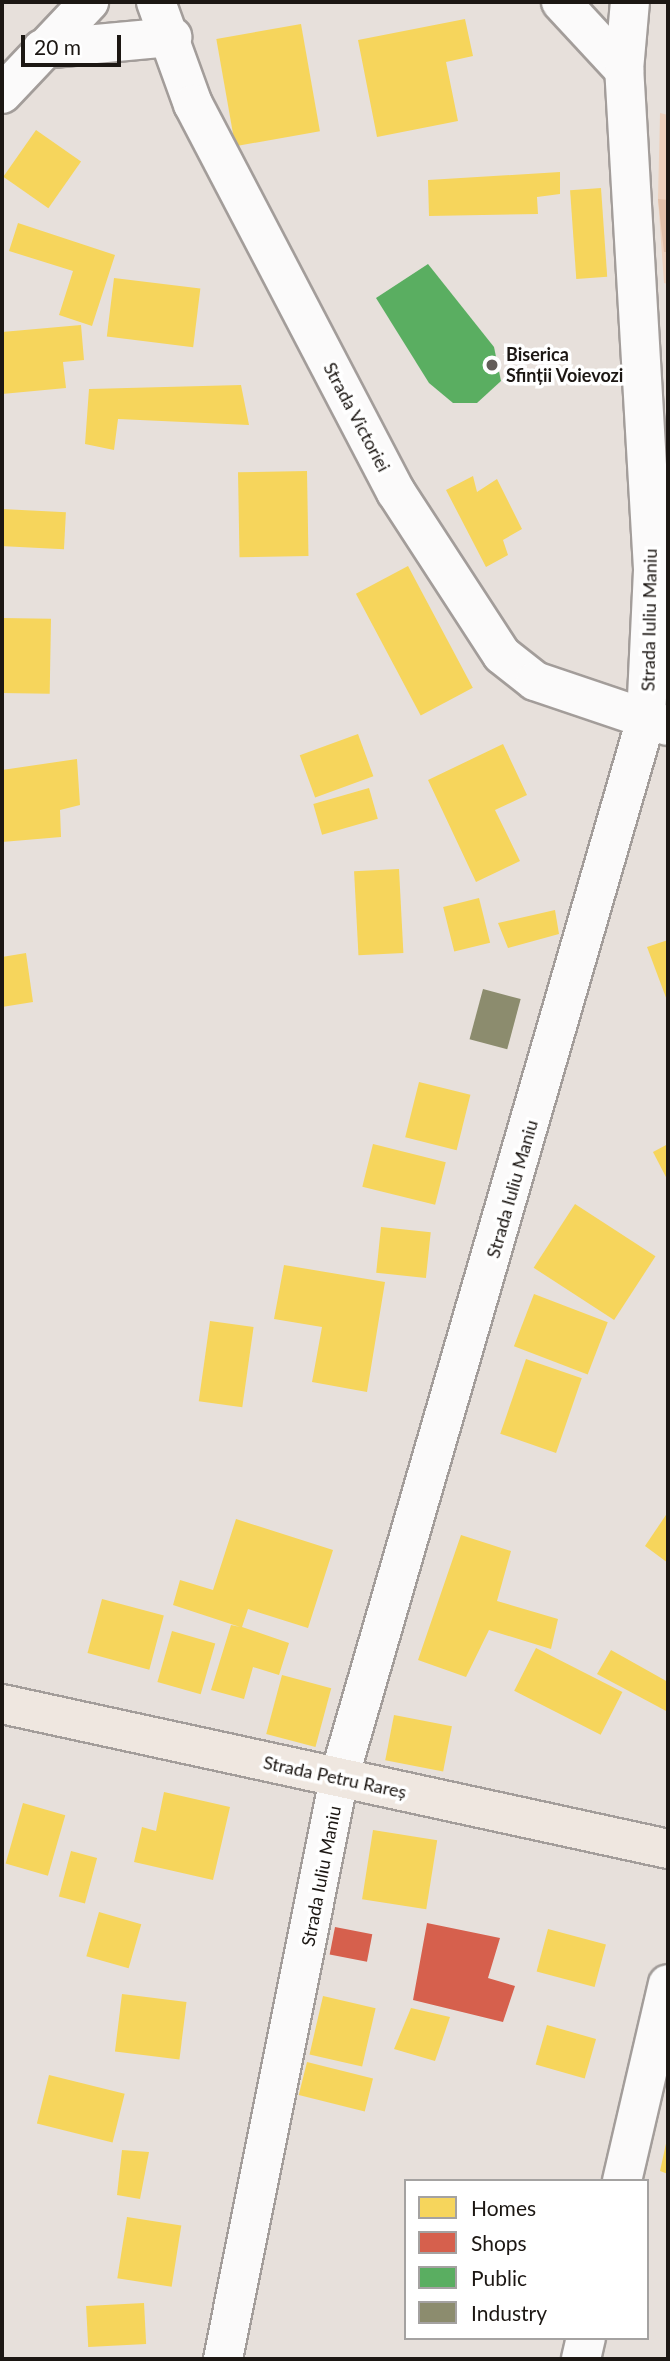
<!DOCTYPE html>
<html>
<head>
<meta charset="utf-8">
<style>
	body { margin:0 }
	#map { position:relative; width:670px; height:2361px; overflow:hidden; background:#e7e0db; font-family:Lato,sans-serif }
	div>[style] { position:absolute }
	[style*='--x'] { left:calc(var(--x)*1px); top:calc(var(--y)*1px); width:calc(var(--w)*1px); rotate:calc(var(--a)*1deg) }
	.green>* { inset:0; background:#edd1be }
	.forest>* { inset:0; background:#e2c0a9 }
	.homes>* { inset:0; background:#f6d55c; transform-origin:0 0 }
	.shops>* { inset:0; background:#d6604d; transform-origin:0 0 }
	.public>* { inset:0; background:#5aae61 }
	.industry>* { inset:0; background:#8c8c6e; transform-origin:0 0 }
	.roads { filter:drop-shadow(2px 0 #a39d9a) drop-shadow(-2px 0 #a39d9a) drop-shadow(0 2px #a39d9a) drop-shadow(0 -2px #a39d9a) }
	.minor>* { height:38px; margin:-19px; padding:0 19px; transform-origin:19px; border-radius:19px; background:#fbfafa }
	.major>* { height:38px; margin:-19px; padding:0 19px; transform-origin:19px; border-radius:19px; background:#efe7e0 }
	.dots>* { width:19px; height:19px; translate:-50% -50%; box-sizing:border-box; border:4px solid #fff; border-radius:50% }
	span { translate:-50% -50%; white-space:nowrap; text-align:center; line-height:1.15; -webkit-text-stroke:7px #fff; paint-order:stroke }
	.poi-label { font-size:18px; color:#1c1713; font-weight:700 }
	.left { translate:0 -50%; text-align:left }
	.street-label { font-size:18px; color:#1c1713 }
	.frame { position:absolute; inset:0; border:4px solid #1c1713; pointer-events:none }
	.legend { position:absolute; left:404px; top:2179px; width:245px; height:161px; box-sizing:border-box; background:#fff; border:2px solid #a4a2a1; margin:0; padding:9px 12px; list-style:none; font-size:21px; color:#1c1713 }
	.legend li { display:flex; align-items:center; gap:14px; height:35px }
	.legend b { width:35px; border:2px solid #a4a2a1 }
	.scale { position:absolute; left:21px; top:35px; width:100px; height:32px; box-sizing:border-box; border:4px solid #1c1713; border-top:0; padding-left:9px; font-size:21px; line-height:24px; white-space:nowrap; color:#1c1713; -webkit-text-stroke:5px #fff; paint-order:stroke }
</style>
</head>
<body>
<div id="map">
	<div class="green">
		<i style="clip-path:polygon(660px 113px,668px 115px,668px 284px,664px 283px,658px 199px)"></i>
	</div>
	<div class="forest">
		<i style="clip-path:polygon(658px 199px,668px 200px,668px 252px,664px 252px)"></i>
	</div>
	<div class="homes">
		<i style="clip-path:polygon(465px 19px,473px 56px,446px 62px,458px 121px,377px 137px,358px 40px)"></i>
		<i style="left:301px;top:24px;width:109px;height:86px;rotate:80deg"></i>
		<i style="left:36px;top:130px;width:55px;height:57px;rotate:35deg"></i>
		<i style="clip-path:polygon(560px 172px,560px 194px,537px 197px,538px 214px,429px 216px,428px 180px)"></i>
		<i style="left:601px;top:188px;width:89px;height:31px;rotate:86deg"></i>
		<i style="clip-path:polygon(18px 223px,115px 255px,92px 326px,59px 315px,73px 271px,9px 251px)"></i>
		<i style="left:114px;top:278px;width:87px;height:59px;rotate:7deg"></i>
		<i style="clip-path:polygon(81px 325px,84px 360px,63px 362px,66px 388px,2px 394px,2px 332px)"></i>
		<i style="clip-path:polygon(241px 385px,249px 425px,118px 419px,114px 450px,85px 444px,89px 389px)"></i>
		<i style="left:307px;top:471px;width:85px;height:69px;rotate:89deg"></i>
		<i style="clip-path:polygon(473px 476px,477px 492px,497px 479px,522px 529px,503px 540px,508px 555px,486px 567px,446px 490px)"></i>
		<i style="left:2px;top:509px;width:64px;height:37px;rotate:3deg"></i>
		<i style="left:408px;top:566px;width:138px;height:59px;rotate:62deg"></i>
		<i style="left:2px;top:618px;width:49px;height:75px;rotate:1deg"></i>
		<i style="left:358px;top:734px;width:45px;height:62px;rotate:70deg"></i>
		<i style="clip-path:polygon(503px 744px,527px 795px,495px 810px,520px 861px,476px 882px,428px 780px)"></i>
		<i style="clip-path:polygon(77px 759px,80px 805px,60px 810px,61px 837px,2px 842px,2px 770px)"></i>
		<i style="left:369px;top:788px;width:32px;height:58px;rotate:74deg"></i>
		<i style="left:399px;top:869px;width:84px;height:45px;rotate:87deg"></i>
		<i style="left:479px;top:898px;width:46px;height:37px;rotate:76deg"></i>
		<i style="clip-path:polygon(555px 910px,559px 934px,508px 948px,498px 923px)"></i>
		<i style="clip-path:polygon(668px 940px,668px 1003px,647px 947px)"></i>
		<i style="clip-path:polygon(26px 953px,33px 1002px,2px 1007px,2px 957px)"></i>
		<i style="left:419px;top:1082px;width:53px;height:57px;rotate:14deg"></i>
		<i style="left:373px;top:1144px;width:75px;height:44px;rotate:14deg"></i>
		<i style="clip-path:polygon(668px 1144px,668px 1181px,653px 1152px)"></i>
		<i style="left:575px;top:1204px;width:96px;height:76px;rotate:33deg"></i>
		<i style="left:381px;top:1227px;width:50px;height:46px;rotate:6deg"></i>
		<i style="clip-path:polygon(284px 1265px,385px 1282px,367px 1392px,312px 1382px,322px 1327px,274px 1319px)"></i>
		<i style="left:534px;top:1294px;width:79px;height:56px;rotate:21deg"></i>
		<i style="left:210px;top:1321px;width:44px;height:81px;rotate:8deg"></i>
		<i style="left:526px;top:1359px;width:59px;height:79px;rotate:19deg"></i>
		<i style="clip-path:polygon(668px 1512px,668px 1563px,645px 1546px)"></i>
		<i style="clip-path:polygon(236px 1519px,333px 1550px,308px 1628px,248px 1609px,242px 1627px,289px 1643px,279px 1675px,253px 1667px,244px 1699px,211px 1690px,231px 1625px,240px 1627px,173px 1605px,180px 1580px,213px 1590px)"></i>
		<i style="clip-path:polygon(461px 1535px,511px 1551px,497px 1601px,558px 1619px,551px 1649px,489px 1630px,466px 1677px,418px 1660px)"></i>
		<i style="left:102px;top:1599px;width:64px;height:56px;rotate:15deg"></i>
		<i style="left:172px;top:1631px;width:45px;height:53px;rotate:16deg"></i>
		<i style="left:536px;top:1648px;width:97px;height:48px;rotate:27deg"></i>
		<i style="clip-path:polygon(611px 1650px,668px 1682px,668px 1712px,597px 1674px)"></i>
		<i style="left:282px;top:1675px;width:51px;height:61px;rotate:15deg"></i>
		<i style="left:394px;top:1715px;width:59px;height:46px;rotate:11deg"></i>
		<i style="clip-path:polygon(164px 1792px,230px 1807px,213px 1880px,134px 1862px,142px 1827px,156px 1831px)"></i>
		<i style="left:23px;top:1803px;width:44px;height:63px;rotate:16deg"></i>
		<i style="left:373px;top:1830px;width:65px;height:70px;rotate:9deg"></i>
		<i style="left:71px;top:1851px;width:27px;height:47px;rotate:15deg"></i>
		<i style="left:99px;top:1912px;width:44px;height:46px;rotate:16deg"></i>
		<i style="left:548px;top:1929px;width:60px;height:44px;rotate:15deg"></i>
		<i style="left:122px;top:1994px;width:65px;height:58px;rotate:7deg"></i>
		<i style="left:323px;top:1996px;width:54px;height:60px;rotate:13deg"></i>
		<i style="clip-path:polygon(411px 2008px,450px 2017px,435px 2061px,394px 2049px)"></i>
		<i style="left:547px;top:2025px;width:51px;height:41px;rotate:16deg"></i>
		<i style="left:307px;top:2062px;width:68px;height:34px;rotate:14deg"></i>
		<i style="left:49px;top:2075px;width:78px;height:50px;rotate:14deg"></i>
		<i style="clip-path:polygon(667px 2139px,668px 2139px,668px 2174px,660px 2171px)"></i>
		<i style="clip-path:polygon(122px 2150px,149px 2152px,140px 2199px,117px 2195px)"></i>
		<i style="left:127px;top:2217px;width:55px;height:62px;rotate:9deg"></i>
		<i style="left:144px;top:2303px;width:41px;height:58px;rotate:87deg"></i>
	</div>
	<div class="shops">
		<i style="clip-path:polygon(427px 1923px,500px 1938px,488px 1978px,515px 1986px,503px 2022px,413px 2000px)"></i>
		<i style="left:335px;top:1927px;width:38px;height:28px;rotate:11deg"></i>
	</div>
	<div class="public">
		<i style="clip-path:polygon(428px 264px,494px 347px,501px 381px,477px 403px,453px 403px,429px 383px,376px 298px)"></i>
	</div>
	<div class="industry">
		<i style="left:483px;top:989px;width:39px;height:52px;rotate:15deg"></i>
	</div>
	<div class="roads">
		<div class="minor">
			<i style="--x:156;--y:2;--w:109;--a:70.1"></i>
			<i style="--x:193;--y:104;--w:438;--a:62.4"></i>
			<i style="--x:396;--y:492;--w:194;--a:57"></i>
			<i style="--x:502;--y:655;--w:42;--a:38.2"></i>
			<i style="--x:535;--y:681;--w:140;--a:18.7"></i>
			<i style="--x:561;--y:2;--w:93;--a:47.2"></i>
			<i style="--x:42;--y:49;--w:131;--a:-5.3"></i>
			<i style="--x:2;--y:94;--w:127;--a:-46.6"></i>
			<i style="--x:622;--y:2181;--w:202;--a:-76.9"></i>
			<i style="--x:223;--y:2359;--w:592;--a:-78.71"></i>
			<i style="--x:339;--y:1778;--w:1103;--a:-73.83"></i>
			<i style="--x:646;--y:719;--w:150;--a:-87.3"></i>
			<i style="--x:653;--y:569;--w:500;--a:-93.3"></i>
			<i style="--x:624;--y:70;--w:68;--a:-85"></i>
			<i style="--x:581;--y:2359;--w:22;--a:-77"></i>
		</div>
		<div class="major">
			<i style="--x:2;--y:1704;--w:682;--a:12.28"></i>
		</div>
	</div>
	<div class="dots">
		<i style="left:492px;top:365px;background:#635d59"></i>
	</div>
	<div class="poi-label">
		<span class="left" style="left:506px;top:365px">Biserica<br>Sfinții Voievozi</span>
	</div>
	<div class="street-label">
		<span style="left:357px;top:417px;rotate:62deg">Strada Victoriei</span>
		<span style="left:649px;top:620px;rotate:-89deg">Strada Iuliu Maniu</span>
		<span style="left:512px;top:1189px;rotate:-74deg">Strada Iuliu Maniu</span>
		<span style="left:335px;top:1777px;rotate:12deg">Strada Petru Rareș</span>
		<span style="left:321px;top:1876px;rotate:-79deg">Strada Iuliu Maniu</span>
	</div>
	<div class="frame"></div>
	<ul class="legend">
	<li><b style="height:19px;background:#f6d55c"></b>Homes</li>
	<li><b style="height:19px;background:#d6604d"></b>Shops</li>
	<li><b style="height:19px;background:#5aae61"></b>Public</li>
	<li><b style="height:19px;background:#8c8c6e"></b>Industry</li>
	</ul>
	<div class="scale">20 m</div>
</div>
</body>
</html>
